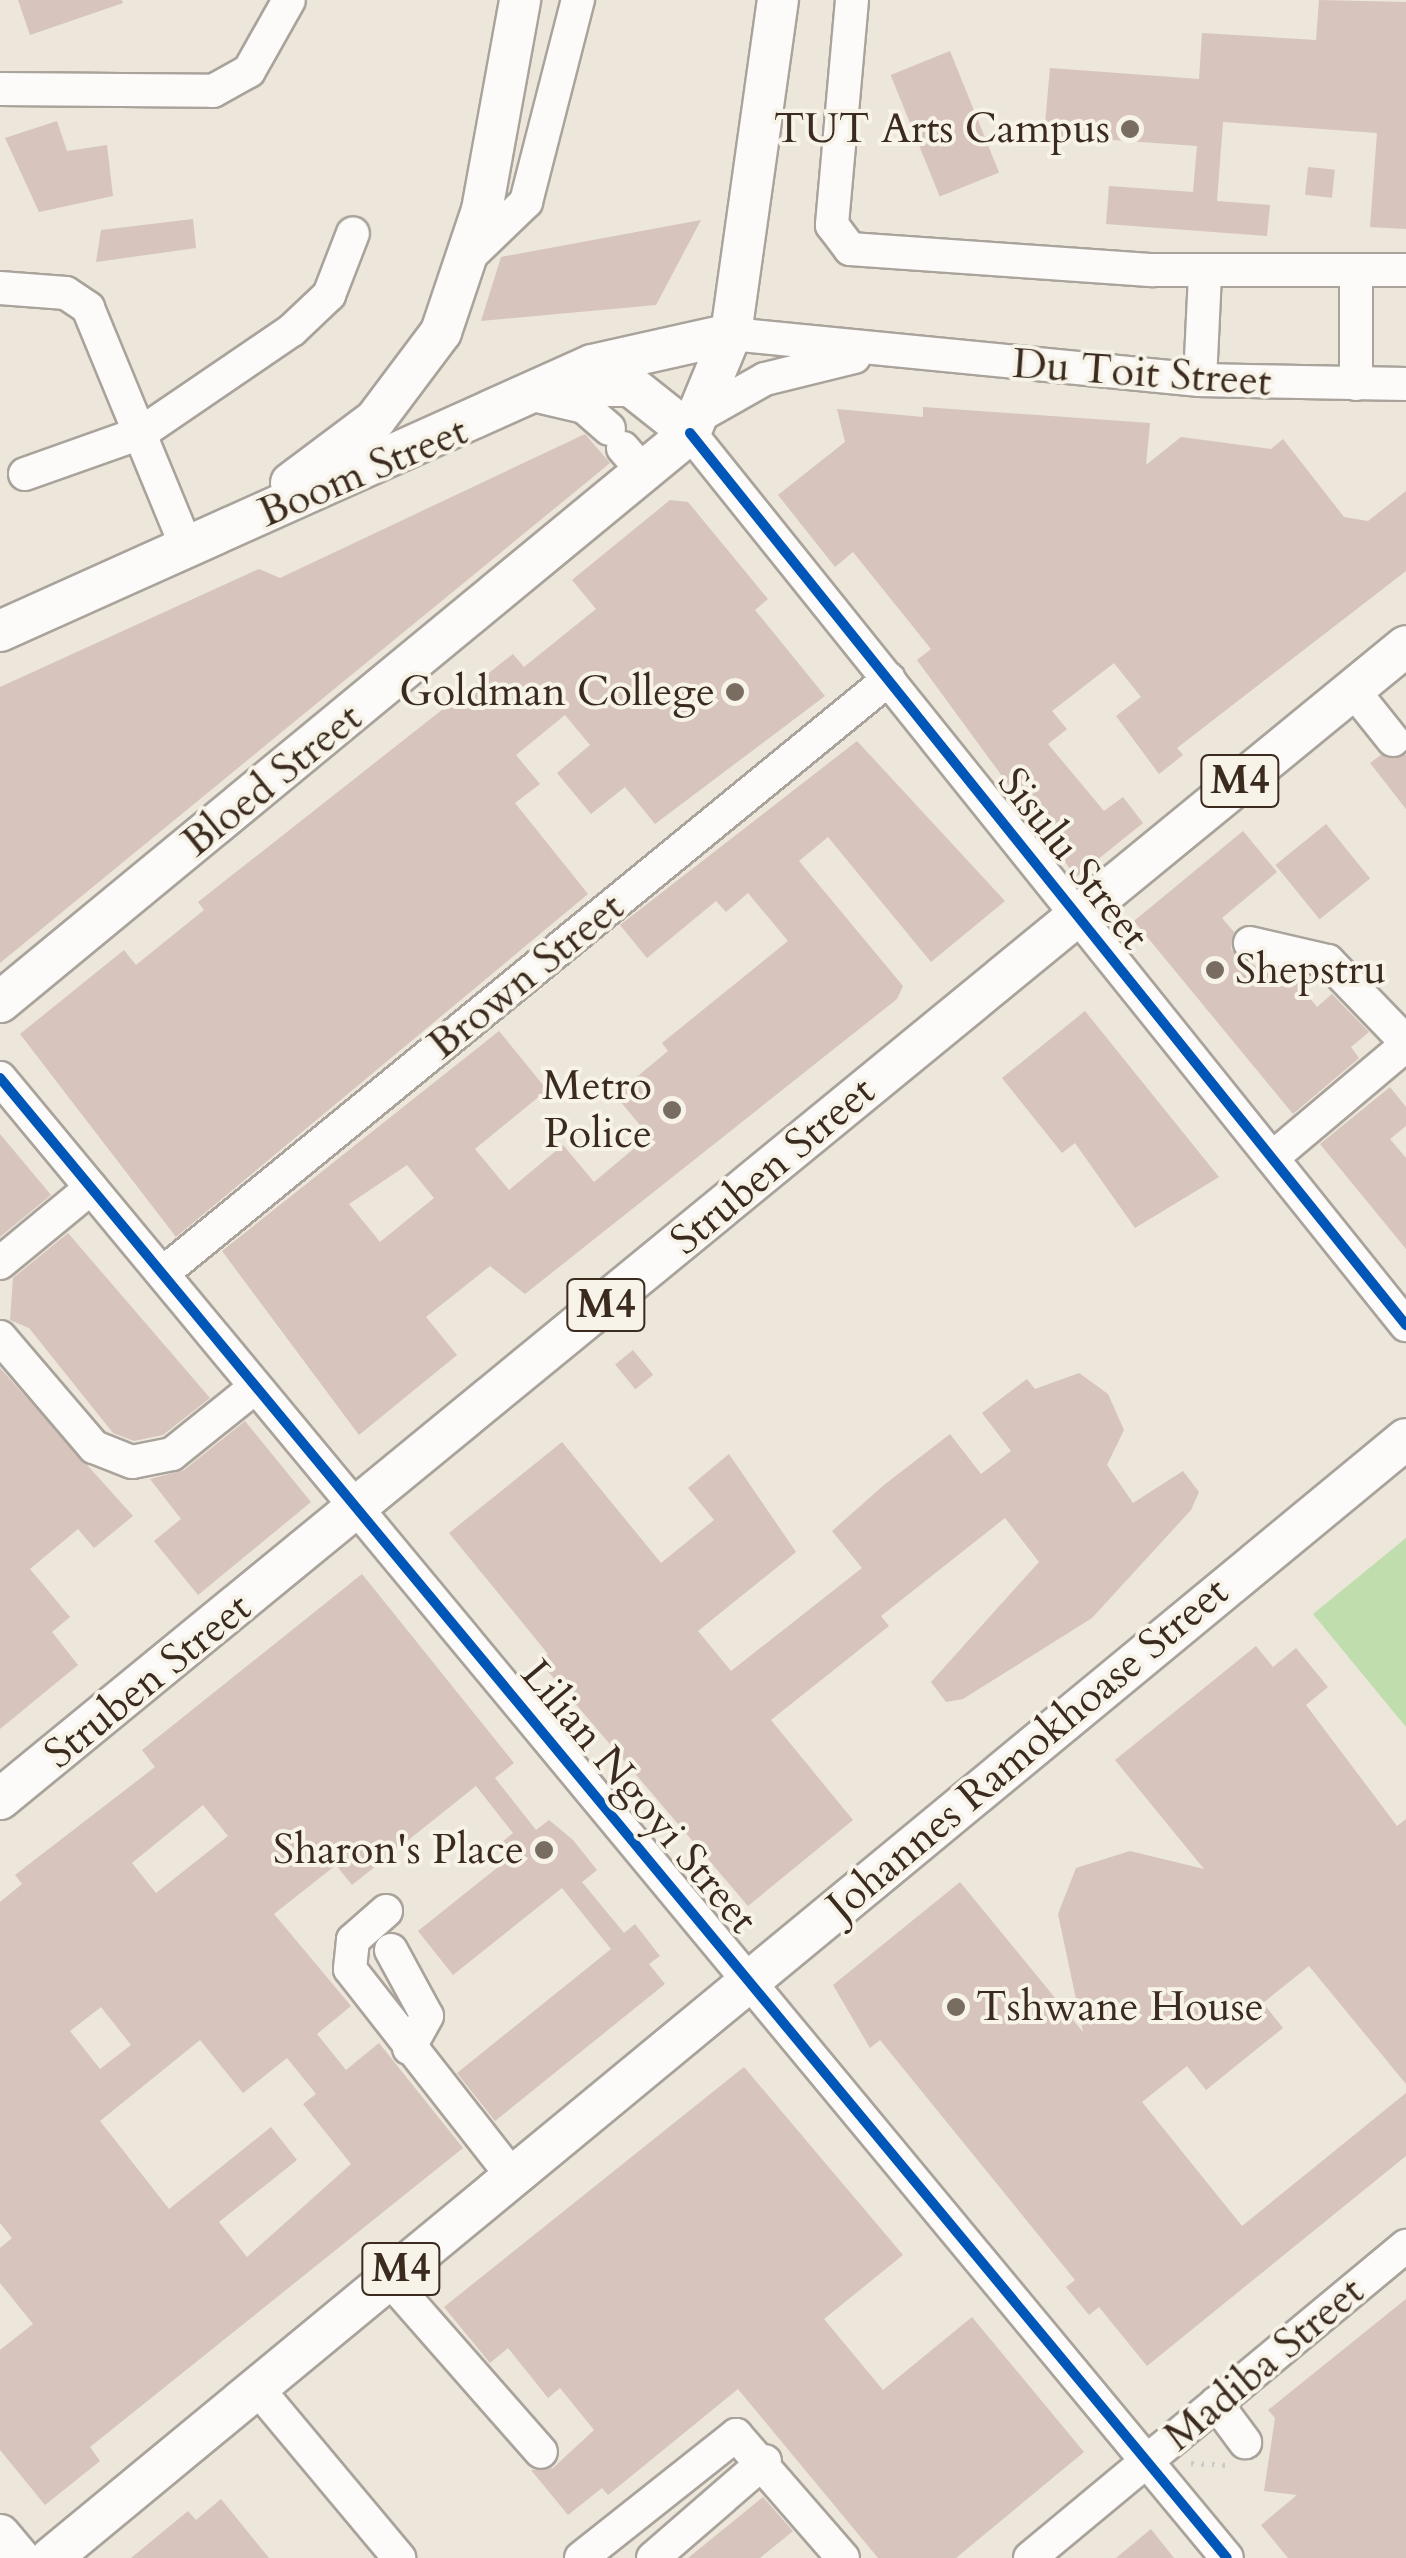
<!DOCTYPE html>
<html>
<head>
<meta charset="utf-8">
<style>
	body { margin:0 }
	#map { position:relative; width:1406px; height:2558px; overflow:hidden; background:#ece6db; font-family:Cardo,serif }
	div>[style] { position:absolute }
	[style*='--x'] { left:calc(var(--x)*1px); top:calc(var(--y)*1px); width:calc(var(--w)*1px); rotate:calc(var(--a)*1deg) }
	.green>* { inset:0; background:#bfddad }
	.building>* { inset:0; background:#d7c4bc; transform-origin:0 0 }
	.path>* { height:5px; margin-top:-2.5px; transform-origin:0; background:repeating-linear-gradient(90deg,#cdc9c6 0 2.5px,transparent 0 10.5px) }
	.roads { filter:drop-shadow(2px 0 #a9a39b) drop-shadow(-2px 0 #a9a39b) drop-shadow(0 2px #a9a39b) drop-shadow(0 -2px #a9a39b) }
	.minor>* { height:32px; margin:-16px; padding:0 16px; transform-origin:16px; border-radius:16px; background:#fcfbfa }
	.major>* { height:40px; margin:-20px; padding:0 20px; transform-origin:20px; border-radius:20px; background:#fcfbfa }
	.cycleway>* { height:10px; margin:-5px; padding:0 5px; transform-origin:5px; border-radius:5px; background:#0057b8 }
	.dots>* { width:28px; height:28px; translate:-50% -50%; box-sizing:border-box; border:5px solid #f7f3e8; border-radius:50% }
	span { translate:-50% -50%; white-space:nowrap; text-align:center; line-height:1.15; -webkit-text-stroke:8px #f7f3e8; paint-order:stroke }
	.shield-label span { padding:2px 8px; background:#f7f3e8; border:2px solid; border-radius:8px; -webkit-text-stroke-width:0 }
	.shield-label { font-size:40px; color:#3b2a1e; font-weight:700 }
	.poi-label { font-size:42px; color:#3b2a1e }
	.right { translate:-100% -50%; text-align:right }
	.left { translate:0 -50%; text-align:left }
	.street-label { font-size:42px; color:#3b2a1e }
</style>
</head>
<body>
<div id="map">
	<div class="green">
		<i style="clip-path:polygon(1406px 1538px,1406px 1727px,1313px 1614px)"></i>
	</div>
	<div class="building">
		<i style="clip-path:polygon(18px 0,122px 0,123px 3px,30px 35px)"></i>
		<i style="clip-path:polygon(1319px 0,1406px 2px,1406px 229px,1370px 227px,1377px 133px,1223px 122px,1217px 201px,1270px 205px,1267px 236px,1106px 224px,1109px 186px,1193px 192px,1197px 146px,1044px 135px,1050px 68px,1199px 79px,1202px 33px,1316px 40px)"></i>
		<i style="left:950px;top:51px;width:131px;height:64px;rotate:68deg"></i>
		<i style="clip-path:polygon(57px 121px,67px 151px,107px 145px,113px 196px,39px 212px,5px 138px)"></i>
		<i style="left:1308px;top:167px;width:27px;height:28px;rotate:6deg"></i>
		<i style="clip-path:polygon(193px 219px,196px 248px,96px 262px,101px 230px)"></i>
		<i style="clip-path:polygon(701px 220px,656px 305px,481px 321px,501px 257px)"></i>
		<i style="clip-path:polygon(923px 407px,1150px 423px,1146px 465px,1181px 437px,1271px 449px,1283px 439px,1344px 517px,1368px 521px,1406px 491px,1406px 571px,1177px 748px,1183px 755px,1159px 774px,1116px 716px,1141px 697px,1114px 663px,1052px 711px,1067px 729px,1048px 744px,1104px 811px,1123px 797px,1143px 823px,1076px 877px,917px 660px,931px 649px,853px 552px,835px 567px,778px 495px,845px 442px,837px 409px,923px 417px)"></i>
		<i style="clip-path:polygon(585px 434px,610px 463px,0 963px,0 687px,259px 569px,280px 578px)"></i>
		<i style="clip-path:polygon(670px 500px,688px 502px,768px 599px,755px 610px,825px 696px,655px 824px,625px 787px,591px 814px,557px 773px,590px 745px,565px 715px,516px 755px,540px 784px,515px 803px,588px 894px,176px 1237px,20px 1034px,124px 950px,136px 965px,204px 910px,198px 902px,513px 654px,524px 667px,596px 609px,572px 580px)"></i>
		<i style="clip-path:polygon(evenodd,857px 741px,1005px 901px,931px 962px,828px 837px,799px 861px,903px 986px,897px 999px,525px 1294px,490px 1266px,426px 1317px,457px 1355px,359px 1435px,222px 1251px,499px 1031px,547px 1090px,475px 1149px,509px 1190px,563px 1145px,594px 1182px,649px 1136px,615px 1095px,668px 1051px,662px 1043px,788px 941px,748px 893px,726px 912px,716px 901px,647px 958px,620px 925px,857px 741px,407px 1165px,434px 1198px,380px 1242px,349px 1204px,407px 1165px)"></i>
		<i style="clip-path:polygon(1381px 755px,1406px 755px,1406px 809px,1370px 763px)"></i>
		<i style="left:1326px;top:824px;width:70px;height:65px;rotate:51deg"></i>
		<i style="clip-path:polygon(1243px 831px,1277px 872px,1222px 918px,1234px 932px,1231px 950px,1267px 973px,1289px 972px,1317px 1007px,1332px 994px,1369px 1032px,1351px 1047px,1359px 1058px,1293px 1114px,1134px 921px)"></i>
		<i style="clip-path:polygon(1085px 1011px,1219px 1177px,1135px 1228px,1075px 1143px,1062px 1153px,1002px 1078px)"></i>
		<i style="clip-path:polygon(1390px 1087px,1406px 1107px,1406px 1126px,1390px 1139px,1406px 1158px,1406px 1249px,1320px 1144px)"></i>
		<i style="clip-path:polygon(0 1134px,51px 1195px,0 1237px)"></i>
		<i style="clip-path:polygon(68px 1233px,210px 1398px,163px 1435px,134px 1441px,113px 1433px,29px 1328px,10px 1320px,13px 1278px)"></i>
		<i style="left:633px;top:1350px;width:32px;height:23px;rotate:51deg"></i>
		<i style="clip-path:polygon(0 1368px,133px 1516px,94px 1548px,78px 1529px,30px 1569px,70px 1617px,52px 1632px,78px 1665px,0 1729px)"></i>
		<i style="clip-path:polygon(1079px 1373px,1108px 1394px,1124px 1430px,1107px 1465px,1133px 1503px,1183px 1471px,1199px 1492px,1191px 1510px,1092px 1618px,963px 1699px,946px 1702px,931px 1682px,1039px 1562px,1005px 1518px,881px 1616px,889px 1626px,771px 1720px,853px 1820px,748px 1906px,539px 1661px,548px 1654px,449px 1533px,562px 1442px,661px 1563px,714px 1520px,688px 1488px,729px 1454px,796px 1552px,698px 1631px,731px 1671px,862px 1568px,832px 1531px,884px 1485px,950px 1434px,981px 1474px,1011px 1451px,982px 1413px,1027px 1379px,1035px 1389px)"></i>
		<i style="clip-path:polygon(245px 1421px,311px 1502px,198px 1595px,154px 1541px,181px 1519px,150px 1479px,184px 1470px)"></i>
		<i style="clip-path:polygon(evenodd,362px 1574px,514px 1763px,495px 1778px,536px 1830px,549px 1820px,573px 1840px,597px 1870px,582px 1882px,624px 1933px,635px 1924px,660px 1956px,649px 1964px,665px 1984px,495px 2121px,457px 2073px,611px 1949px,562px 1888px,453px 1975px,418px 1931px,512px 1856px,501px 1843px,513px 1833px,476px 1786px,352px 1885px,336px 1865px,274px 1914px,351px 2006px,317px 2034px,346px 2070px,379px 2043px,463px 2148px,90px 2447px,100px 2461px,45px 2505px,0 2450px,0 2350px,33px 2324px,0 2283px,0 2248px,12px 2238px,0 2223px,0 1902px,22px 1884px,15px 1875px,155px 1767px,142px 1750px,362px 1574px,203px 1805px,228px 1836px,156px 1893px,132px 1863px,203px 1805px,362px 1574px,101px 2007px,131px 2045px,100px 2069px,70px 2031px,101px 2007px,362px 1574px,200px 2040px,243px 2093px,287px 2058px,316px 2094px,303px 2104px,351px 2164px,247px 2257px,219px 2222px,297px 2160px,271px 2127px,169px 2209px,100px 2121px,200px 2040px)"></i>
		<i style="clip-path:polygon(1256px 1646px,1273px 1667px,1296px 1648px,1328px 1687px,1306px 1705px,1397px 1826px,1406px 1819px,1406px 2084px,1309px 1966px,1263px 2003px,1283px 2028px,1206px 2090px,1187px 2066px,1142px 2102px,1242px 2226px,1406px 2093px,1406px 2156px,1147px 2366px,1099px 2307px,1089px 2315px,1066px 2287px,1075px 2280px,880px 2040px,870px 2048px,833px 1985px,960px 1882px,1083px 2032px,1058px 1914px,1076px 1868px,1130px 1851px,1204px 1869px,1115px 1760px)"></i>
		<i style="clip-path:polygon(744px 2067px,903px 2255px,824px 2319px,883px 2390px,972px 2317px,1084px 2452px,956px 2558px,878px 2558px,738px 2389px,608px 2495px,602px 2488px,568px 2515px,531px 2470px,553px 2468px,594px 2430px,560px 2388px,548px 2398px,508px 2348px,490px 2363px,444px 2307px)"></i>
		<i style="clip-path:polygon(1406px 2299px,1406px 2558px,1288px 2558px,1261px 2525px,1297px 2495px,1264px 2491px,1275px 2418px,1268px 2410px)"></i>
		<i style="clip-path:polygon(763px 2497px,793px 2531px,760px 2558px,688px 2558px)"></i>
		<i style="clip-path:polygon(221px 2499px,269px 2558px,131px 2558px,188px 2511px,196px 2520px)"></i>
		<i style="clip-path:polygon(1151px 2529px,1174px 2558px,1116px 2558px)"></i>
	</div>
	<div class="path">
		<i style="--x:1191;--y:2463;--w:39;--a:3"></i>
	</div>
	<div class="roads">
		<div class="minor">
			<i style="--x:852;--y:0;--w:226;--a:95.1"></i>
			<i style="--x:832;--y:225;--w:30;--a:53"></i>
			<i style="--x:850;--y:249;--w:304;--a:4"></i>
			<i style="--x:1153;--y:270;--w:253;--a:0"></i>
			<i style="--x:0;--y:89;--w:213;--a:0.5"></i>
			<i style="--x:213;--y:91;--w:41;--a:-29.1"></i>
			<i style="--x:249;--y:71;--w:81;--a:-60.6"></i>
			<i style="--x:470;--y:256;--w:78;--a:-44"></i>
			<i style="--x:526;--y:202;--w:209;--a:-75.6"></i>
			<i style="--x:0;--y:288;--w:66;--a:4.3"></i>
			<i style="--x:66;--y:293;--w:27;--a:34"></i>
			<i style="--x:88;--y:308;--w:260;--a:67.6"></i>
			<i style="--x:731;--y:334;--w:471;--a:5.6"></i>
			<i style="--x:1200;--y:380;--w:206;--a:1.1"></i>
			<i style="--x:1200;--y:380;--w:108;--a:-87.3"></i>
			<i style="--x:1356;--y:384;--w:114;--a:-90"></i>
			<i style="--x:541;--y:397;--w:44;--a:13.1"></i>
			<i style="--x:584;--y:407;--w:33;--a:41"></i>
			<i style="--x:701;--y:415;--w:73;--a:-29.4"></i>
			<i style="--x:765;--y:379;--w:92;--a:-13.9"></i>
			<i style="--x:690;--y:433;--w:1144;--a:51.25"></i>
			<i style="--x:623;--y:448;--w:32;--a:49"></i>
			<i style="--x:25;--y:474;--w:123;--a:-19.5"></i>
			<i style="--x:141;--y:433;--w:183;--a:-34.3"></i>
			<i style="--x:292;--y:330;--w:51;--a:-43.4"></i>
			<i style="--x:329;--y:295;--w:66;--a:-68.8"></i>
			<i style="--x:1353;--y:690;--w:64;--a:51.3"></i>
			<i style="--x:1250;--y:943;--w:80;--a:13"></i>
			<i style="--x:1328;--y:961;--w:112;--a:46.1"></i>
			<i style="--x:0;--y:1078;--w:1922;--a:50.34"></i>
			<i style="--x:1272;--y:1158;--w:175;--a:-40.1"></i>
			<i style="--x:0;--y:1263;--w:118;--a:-39.5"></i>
			<i style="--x:163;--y:1273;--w:938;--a:-39.29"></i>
			<i style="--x:0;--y:1337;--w:145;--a:49.5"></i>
			<i style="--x:94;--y:1447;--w:41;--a:21.5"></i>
			<i style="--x:132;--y:1462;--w:41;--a:-11.3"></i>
			<i style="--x:172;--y:1454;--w:105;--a:-38.8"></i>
			<i style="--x:386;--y:1911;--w:44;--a:138.7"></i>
			<i style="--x:353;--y:1940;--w:29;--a:96"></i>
			<i style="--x:350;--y:1969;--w:264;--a:51.9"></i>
			<i style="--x:391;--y:1950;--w:75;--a:61.4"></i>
			<i style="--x:427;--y:2016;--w:37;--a:119"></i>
			<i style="--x:389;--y:2279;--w:230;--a:48.7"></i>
			<i style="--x:257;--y:2388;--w:222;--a:50.1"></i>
			<i style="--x:1216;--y:2403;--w:49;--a:53.4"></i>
			<i style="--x:581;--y:2558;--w:198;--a:-38.4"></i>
			<i style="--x:736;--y:2435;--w:163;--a:49"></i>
			<i style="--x:653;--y:2558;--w:148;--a:-40.9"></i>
			<i style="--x:1030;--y:2558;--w:489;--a:-39.7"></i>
		</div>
		<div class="major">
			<i style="--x:572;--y:386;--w:59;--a:0"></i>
			<i style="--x:631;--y:386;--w:75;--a:38.5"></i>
			<i style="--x:291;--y:483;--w:105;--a:-36.9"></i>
			<i style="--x:375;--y:420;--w:110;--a:-53.1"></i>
			<i style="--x:441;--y:332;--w:129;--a:-71.4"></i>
			<i style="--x:482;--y:210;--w:213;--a:-79.7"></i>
			<i style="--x:0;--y:631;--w:649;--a:-24.2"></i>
			<i style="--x:592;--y:365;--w:142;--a:-12.6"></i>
			<i style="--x:0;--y:1002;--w:894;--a:-39.51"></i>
			<i style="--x:690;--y:433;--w:107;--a:-67.5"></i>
			<i style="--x:731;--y:334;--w:337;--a:-82"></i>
			<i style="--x:0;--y:1799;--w:1818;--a:-39.35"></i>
			<i style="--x:0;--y:2535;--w:30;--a:50"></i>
			<i style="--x:51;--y:2558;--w:1757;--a:-39.55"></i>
		</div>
	</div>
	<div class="cycleway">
		<i style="--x:690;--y:433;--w:1144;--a:51.25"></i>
		<i style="--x:0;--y:1078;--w:1922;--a:50.34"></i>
	</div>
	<div class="dots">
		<i style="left:1130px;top:129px;background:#796c60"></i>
		<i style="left:735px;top:692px;background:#796c60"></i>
		<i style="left:1215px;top:970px;background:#796c60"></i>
		<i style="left:672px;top:1110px;background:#796c60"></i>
		<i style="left:544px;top:1850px;background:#796c60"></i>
		<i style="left:956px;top:2007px;background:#796c60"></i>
	</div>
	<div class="shield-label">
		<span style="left:1240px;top:781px">M4</span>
		<span style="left:606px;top:1305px">M4</span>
		<span style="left:401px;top:2269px">M4</span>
	</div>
	<div class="poi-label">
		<span class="right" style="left:1110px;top:129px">TUT Arts Campus</span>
		<span class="right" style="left:715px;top:692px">Goldman College</span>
		<span class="left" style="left:1235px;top:970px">Shepstru</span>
		<span class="right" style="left:652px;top:1110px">Metro<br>Police</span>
		<span class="right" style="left:524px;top:1850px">Sharon's Place</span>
		<span class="left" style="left:976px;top:2007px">Tshwane House</span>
	</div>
	<div class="street-label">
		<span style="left:1142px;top:373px;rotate:4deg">Du Toit Street</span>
		<span style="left:363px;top:472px;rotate:-23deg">Boom Street</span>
		<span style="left:272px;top:780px;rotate:-39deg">Bloed Street</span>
		<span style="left:1073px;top:859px;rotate:52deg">Sisulu Street</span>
		<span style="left:526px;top:976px;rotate:-39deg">Brown Street</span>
		<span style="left:773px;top:1166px;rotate:-40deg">Struben Street</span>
		<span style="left:148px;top:1681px;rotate:-39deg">Struben Street</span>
		<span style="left:1028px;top:1749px;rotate:-40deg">Johannes Ramokhoase Street</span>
		<span style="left:639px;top:1797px;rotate:50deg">Lilian Ngoyi Street</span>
		<span style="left:1264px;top:2364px;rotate:-40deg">Madiba Street</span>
	</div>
</div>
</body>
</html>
